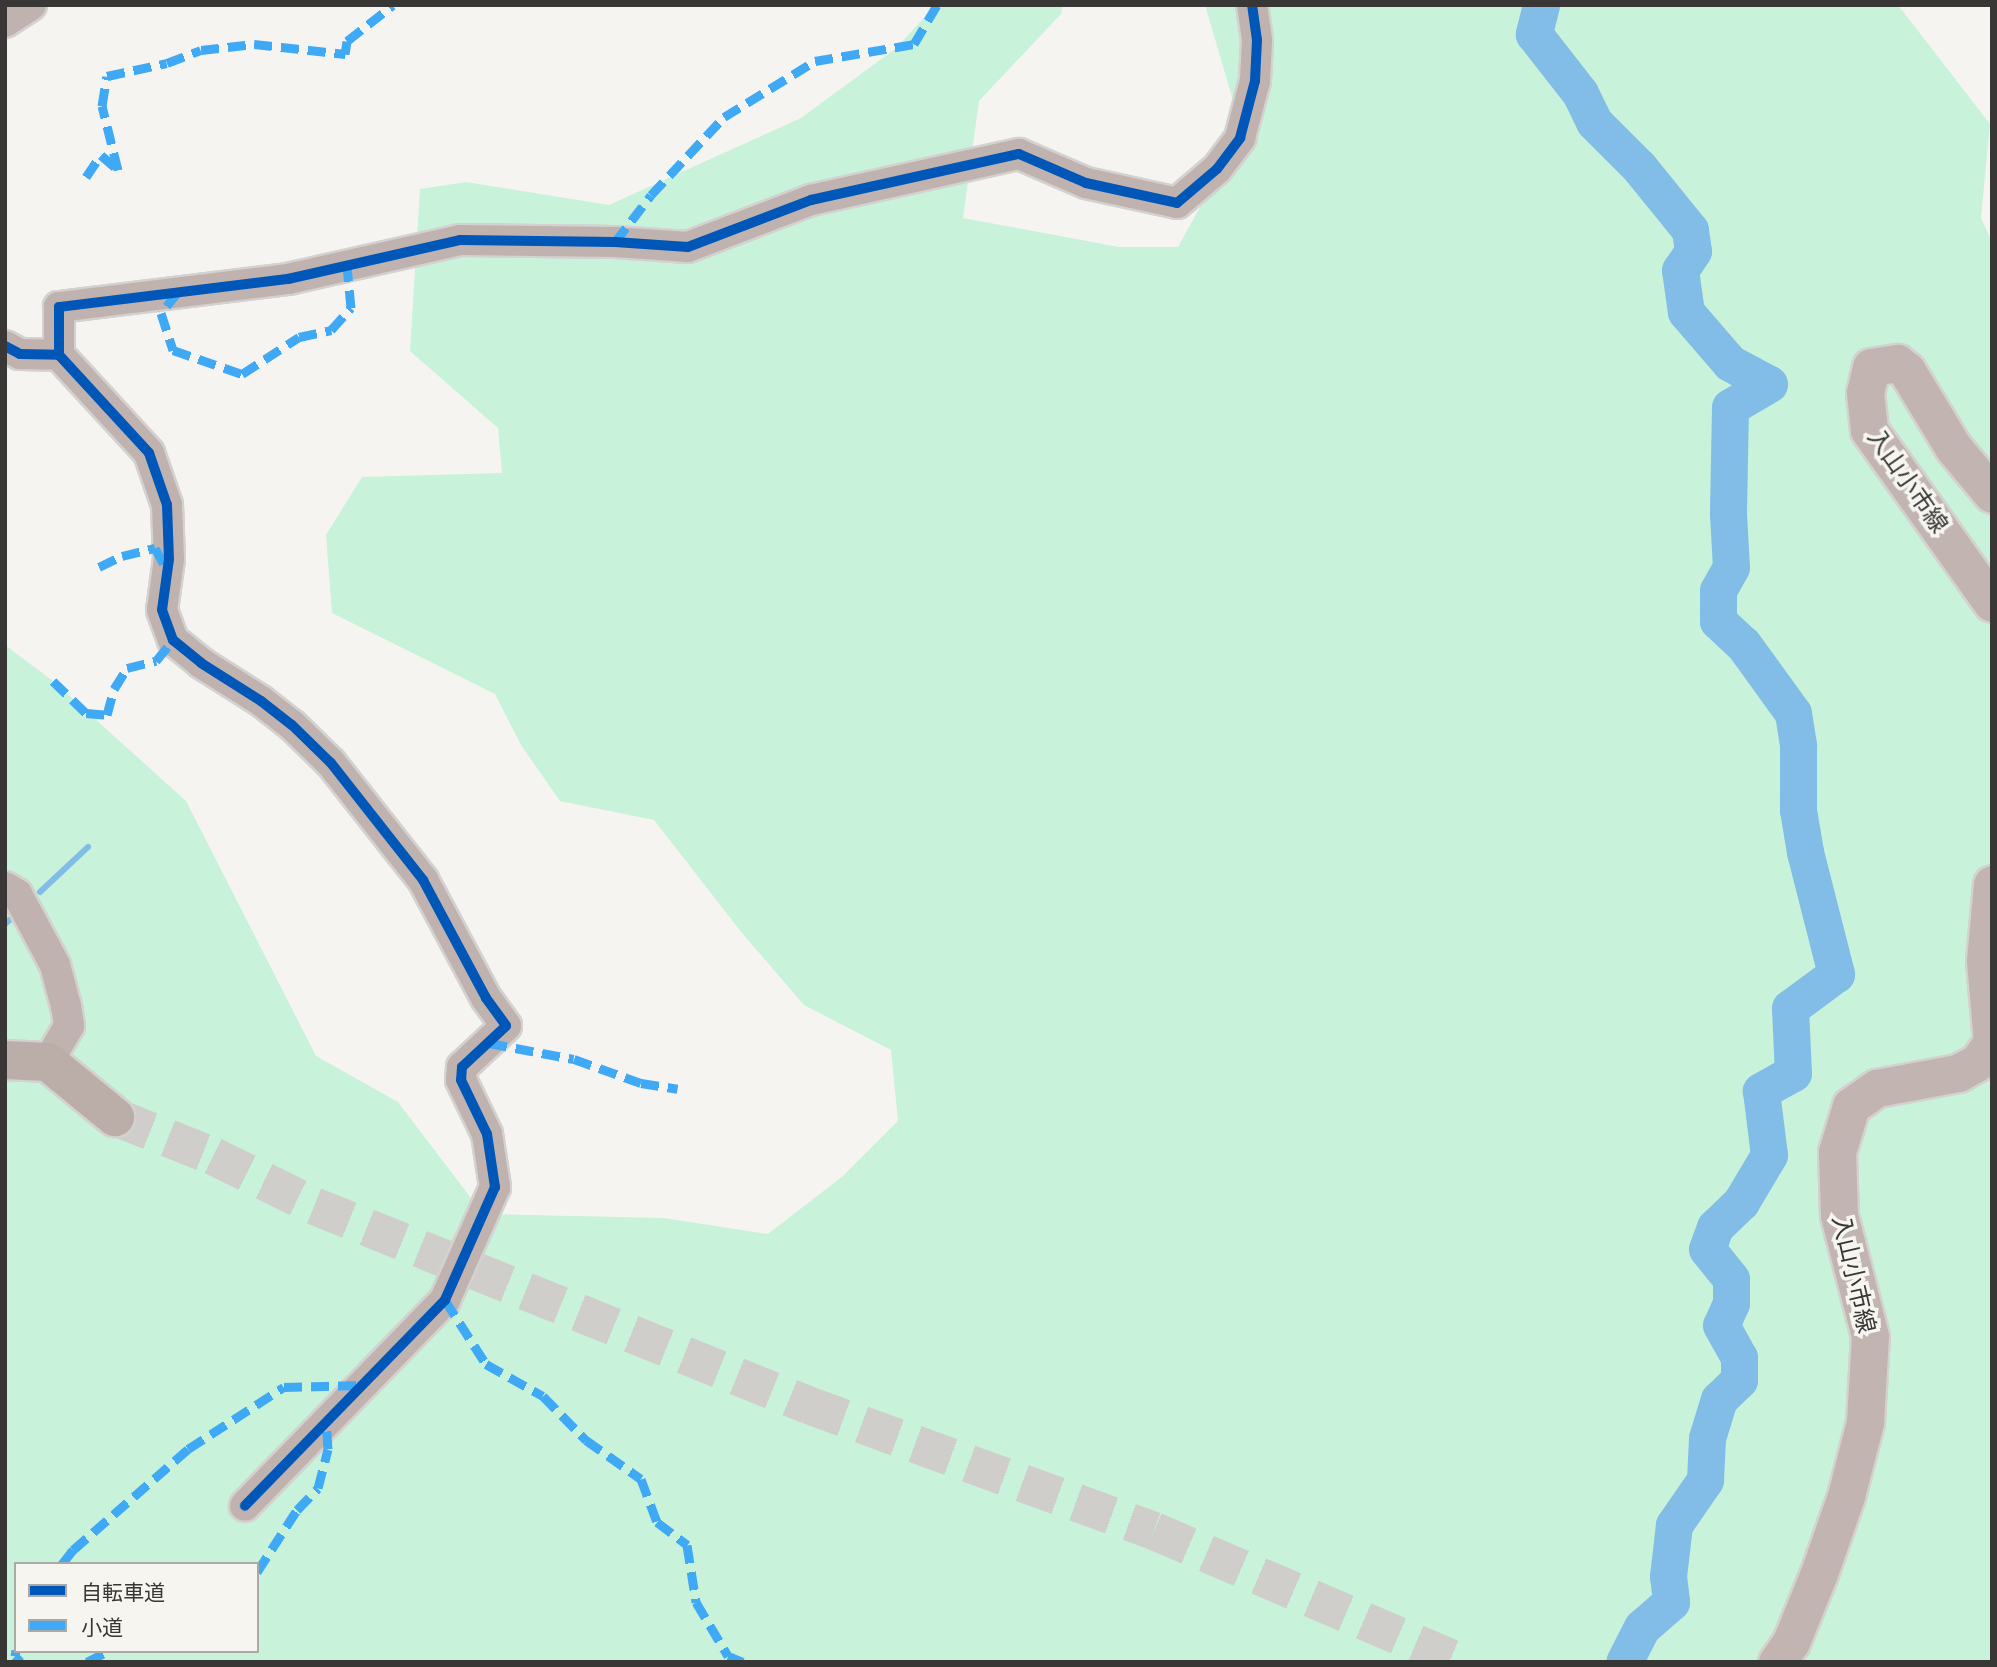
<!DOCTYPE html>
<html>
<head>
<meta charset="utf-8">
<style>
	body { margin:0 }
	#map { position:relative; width:1997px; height:1667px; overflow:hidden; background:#f6f4f1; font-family:Cabin,"Noto Sans JP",sans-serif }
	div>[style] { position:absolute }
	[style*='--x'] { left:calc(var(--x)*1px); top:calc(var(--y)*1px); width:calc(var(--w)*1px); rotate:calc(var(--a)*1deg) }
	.green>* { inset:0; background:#c8f2d9 }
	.stream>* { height:6px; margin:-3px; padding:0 3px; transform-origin:3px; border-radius:3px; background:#82bde8 }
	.river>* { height:37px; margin:-18.5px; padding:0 18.5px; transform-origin:18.5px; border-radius:18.5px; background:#82bde8 }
	.highway-tunnel>* { height:38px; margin-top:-19px; transform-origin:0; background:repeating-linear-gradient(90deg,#d0cecb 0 38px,transparent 0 57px) }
	.roads { filter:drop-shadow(2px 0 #d3d2d0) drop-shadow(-2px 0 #d3d2d0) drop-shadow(0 2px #d3d2d0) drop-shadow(0 -2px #d3d2d0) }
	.minor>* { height:30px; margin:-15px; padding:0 15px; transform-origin:15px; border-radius:15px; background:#c0b3af }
	.major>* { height:37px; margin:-18.5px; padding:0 18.5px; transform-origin:18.5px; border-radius:18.5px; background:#c2b4b0 }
	.highway>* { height:38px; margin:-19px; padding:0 19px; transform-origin:19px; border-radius:19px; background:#bbaea9 }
	.quiet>* { height:9px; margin-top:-4.5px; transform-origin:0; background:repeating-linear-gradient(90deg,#3fa9f5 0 18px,transparent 0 27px) }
	.cycleway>* { height:10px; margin:-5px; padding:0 5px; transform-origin:5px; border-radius:5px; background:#0057b8 }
	span { translate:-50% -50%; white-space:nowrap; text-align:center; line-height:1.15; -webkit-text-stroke:7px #f7f5f0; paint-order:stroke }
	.street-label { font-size:24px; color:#383735 }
	.frame { position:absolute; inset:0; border:7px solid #383735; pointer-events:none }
	.legend { position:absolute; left:14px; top:1562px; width:245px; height:91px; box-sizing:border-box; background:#f7f5f0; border:2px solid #aba9a5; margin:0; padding:9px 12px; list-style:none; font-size:21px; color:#383735 }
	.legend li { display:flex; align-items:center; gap:14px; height:35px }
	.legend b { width:35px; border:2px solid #aba9a5 }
</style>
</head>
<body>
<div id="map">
	<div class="green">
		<i style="clip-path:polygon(evenodd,936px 5px,1063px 5px,1061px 14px,979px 101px,963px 218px,1119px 247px,1178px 247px,1242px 131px,1205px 5px,1898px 5px,1990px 124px,1981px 218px,1992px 242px,1992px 1662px,5px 1662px,5px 645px,53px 681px,186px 801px,316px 1056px,398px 1102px,483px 1214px,664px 1218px,768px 1234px,843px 1176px,898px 1121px,891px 1050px,804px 1005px,742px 933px,654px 820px,560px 801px,521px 745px,495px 694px,332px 613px,326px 535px,362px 477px,502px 473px,498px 428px,410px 351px,420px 189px,466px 182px,609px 205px,801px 118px,895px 49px,936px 5px,16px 1564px,257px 1564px,257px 1651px,16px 1651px,16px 1564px)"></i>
	</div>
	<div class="stream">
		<i style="--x:40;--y:892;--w:66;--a:-43.2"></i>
		<i style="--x:5;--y:924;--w:11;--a:-41"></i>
	</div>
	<div class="river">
		<i style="--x:1541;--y:5;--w:30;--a:104"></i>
		<i style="--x:1534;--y:34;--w:75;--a:52.1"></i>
		<i style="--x:1580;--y:93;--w:32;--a:64"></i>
		<i style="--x:1594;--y:122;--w:64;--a:45"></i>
		<i style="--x:1639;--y:167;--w:81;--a:51"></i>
		<i style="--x:1690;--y:230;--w:21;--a:82"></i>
		<i style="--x:1693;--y:251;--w:23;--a:124"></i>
		<i style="--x:1680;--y:270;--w:42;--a:81.9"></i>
		<i style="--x:1686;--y:312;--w:67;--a:49.2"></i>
		<i style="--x:1730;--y:363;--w:44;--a:28.3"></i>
		<i style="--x:1769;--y:384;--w:45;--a:149.5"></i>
		<i style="--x:1730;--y:407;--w:107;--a:91.1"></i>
		<i style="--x:1728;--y:514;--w:53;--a:86.8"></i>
		<i style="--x:1731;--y:567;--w:26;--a:119"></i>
		<i style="--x:1718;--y:590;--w:31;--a:90"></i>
		<i style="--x:1718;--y:621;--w:34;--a:43"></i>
		<i style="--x:1743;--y:644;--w:85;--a:54.1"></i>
		<i style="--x:1793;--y:713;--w:33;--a:81"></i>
		<i style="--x:1798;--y:746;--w:64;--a:90"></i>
		<i style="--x:1798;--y:810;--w:43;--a:80.5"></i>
		<i style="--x:1805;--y:852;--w:126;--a:75.7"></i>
		<i style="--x:1836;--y:974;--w:57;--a:143.5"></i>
		<i style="--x:1790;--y:1008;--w:65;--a:87.4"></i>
		<i style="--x:1793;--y:1073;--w:37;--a:151"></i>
		<i style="--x:1761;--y:1091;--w:64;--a:82.9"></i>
		<i style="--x:1769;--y:1155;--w:55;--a:120.8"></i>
		<i style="--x:1741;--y:1202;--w:36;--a:136"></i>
		<i style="--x:1715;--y:1227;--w:23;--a:110"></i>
		<i style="--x:1707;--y:1249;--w:38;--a:51"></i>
		<i style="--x:1731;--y:1279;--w:24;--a:90"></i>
		<i style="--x:1731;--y:1303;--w:24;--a:114"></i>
		<i style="--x:1721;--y:1325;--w:37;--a:61"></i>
		<i style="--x:1739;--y:1357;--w:23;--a:90"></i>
		<i style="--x:1739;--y:1380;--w:28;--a:136"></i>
		<i style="--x:1719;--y:1399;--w:41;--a:107.1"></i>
		<i style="--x:1707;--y:1438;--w:42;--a:92.7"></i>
		<i style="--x:1705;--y:1480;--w:55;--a:124.6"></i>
		<i style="--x:1674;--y:1525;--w:51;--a:96.7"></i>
		<i style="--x:1668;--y:1576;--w:26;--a:83"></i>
		<i style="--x:1671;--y:1602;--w:38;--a:139"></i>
		<i style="--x:1642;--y:1627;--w:39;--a:117"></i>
	</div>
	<div class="highway-tunnel">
		<i style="--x:115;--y:1117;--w:105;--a:21.7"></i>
		<i style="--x:213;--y:1156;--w:113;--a:26.3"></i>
		<i style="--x:314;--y:1206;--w:533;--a:21.94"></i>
		<i style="--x:808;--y:1405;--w:368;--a:20"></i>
		<i style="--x:1154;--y:1531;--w:332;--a:23.2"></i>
	</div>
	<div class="roads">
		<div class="minor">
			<i style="--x:5;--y:22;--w:31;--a:-33"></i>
			<i style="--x:5;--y:346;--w:17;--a:28"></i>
			<i style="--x:20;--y:354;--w:39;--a:1"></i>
			<i style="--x:59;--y:355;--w:133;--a:47.4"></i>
			<i style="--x:149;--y:453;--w:55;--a:70.9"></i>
			<i style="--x:167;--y:505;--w:54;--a:87.9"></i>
			<i style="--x:169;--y:559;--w:51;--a:97.8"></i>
			<i style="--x:162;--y:610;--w:32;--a:70"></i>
			<i style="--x:173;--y:640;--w:36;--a:39"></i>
			<i style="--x:201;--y:663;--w:71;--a:32.3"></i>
			<i style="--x:261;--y:701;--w:39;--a:38"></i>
			<i style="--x:292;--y:725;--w:54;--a:44.3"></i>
			<i style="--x:331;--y:763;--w:149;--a:51.8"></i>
			<i style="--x:423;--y:880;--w:134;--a:61.9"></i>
			<i style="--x:486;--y:998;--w:34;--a:54"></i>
			<i style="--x:506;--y:1026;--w:60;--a:137"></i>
			<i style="--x:462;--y:1067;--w:13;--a:94"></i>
			<i style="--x:461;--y:1080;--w:60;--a:64.3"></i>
			<i style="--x:487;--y:1134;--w:54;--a:81.4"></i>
			<i style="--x:495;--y:1187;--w:124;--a:113.9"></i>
			<i style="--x:445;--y:1300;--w:287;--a:134.2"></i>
			<i style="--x:59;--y:355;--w:48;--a:-90"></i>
			<i style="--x:59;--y:307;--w:231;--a:-7"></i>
			<i style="--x:288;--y:279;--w:176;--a:-12.8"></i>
			<i style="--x:460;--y:240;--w:155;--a:0.7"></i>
			<i style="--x:615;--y:242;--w:73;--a:3.9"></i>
			<i style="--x:688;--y:247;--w:132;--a:-20.9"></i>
			<i style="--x:811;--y:200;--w:213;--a:-12.5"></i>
			<i style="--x:1019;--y:154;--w:73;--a:23.4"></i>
			<i style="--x:1086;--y:183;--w:93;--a:12.4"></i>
			<i style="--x:1177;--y:203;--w:52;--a:-40.4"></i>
			<i style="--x:1217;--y:169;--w:39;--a:-53"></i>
			<i style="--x:1240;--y:138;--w:59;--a:-75.3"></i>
			<i style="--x:1255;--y:81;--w:41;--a:-87.2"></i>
			<i style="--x:1257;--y:40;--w:35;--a:-98"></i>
			<i style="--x:5;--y:887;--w:14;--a:30"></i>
			<i style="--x:17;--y:894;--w:81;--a:61.8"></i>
			<i style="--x:55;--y:965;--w:42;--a:75"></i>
			<i style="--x:66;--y:1006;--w:20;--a:81"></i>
			<i style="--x:69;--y:1026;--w:42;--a:120.3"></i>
		</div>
		<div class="major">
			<i style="--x:1992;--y:494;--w:61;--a:-129.7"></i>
			<i style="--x:1953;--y:447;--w:89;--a:-121.2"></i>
			<i style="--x:1907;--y:371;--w:13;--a:-141"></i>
			<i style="--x:1897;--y:363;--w:26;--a:171"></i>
			<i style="--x:1871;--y:367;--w:26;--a:103"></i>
			<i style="--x:1865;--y:392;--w:38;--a:84"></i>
			<i style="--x:1869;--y:430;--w:212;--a:54.6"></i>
			<i style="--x:1777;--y:1662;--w:24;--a:-55"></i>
			<i style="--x:1791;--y:1642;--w:74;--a:-67.9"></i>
			<i style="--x:1819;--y:1573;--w:82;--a:-70.7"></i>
			<i style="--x:1846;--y:1496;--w:76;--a:-75.6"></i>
			<i style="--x:1865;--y:1422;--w:86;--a:-86.7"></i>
			<i style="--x:1870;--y:1336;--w:125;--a:-104.4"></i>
			<i style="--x:1839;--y:1215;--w:63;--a:-91.8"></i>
			<i style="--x:1837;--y:1152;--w:48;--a:-73.1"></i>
			<i style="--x:1851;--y:1106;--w:32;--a:-35"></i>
			<i style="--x:1877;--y:1088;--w:82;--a:-10.5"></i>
			<i style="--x:1958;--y:1073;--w:23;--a:-29"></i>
			<i style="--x:1978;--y:1062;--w:24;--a:-55"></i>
			<i style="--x:1992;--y:1042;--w:81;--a:-94.9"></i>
			<i style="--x:1985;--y:961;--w:77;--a:-84.8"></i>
		</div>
		<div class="highway">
			<i style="--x:5;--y:1060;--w:43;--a:2.7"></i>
			<i style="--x:48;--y:1062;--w:87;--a:39.4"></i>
		</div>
	</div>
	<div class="quiet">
		<i style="--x:86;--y:177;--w:27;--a:-56"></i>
		<i style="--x:101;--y:155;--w:23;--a:41"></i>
		<i style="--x:118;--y:170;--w:66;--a:-104"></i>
		<i style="--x:102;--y:106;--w:30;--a:-81"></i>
		<i style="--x:107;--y:76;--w:61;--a:-12.2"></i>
		<i style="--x:167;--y:63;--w:36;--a:-21"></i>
		<i style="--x:201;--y:50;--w:53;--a:-6.5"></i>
		<i style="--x:254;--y:44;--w:92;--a:6.3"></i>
		<i style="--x:345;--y:54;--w:13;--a:-81"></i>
		<i style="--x:347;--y:41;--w:58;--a:-38"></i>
		<i style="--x:615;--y:242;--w:59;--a:-52.5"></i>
		<i style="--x:651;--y:195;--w:107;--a:-46.9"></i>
		<i style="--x:724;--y:117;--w:107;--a:-31.6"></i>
		<i style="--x:815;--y:61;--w:100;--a:-9.7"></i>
		<i style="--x:914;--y:44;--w:45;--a:-59.5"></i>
		<i style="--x:178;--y:292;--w:27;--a:129"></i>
		<i style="--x:161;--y:313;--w:39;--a:72"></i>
		<i style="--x:173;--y:350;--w:73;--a:19.2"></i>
		<i style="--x:242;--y:374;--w:68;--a:-33"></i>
		<i style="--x:299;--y:337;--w:33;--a:-12"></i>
		<i style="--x:331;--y:330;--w:30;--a:-48"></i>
		<i style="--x:351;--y:308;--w:42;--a:-95.4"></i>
		<i style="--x:99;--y:567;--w:25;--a:-26"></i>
		<i style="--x:122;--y:556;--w:34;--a:-14"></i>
		<i style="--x:155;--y:548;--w:21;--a:61"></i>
		<i style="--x:53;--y:681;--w:46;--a:44.1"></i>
		<i style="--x:86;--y:713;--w:21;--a:5"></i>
		<i style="--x:107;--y:715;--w:27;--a:-75"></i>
		<i style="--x:114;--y:689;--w:25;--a:-58"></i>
		<i style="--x:127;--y:668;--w:30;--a:-14"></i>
		<i style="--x:156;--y:661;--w:27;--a:-51"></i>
		<i style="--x:1991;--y:1008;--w:1;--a:0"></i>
		<i style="--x:489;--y:1043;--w:86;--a:10.7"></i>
		<i style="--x:574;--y:1059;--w:71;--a:19.7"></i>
		<i style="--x:641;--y:1083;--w:37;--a:9"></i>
		<i style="--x:445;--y:1300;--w:76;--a:57.4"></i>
		<i style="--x:486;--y:1364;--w:65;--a:29.3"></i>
		<i style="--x:543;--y:1396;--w:62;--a:45.7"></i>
		<i style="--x:586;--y:1440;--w:67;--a:35.3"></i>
		<i style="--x:641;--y:1479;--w:46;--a:69.6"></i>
		<i style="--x:657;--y:1522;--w:38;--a:37"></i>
		<i style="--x:687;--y:1545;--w:58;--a:81"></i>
		<i style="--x:696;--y:1602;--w:63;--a:59.3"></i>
		<i style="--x:728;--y:1656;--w:16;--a:22"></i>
		<i style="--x:62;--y:1564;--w:18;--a:-52"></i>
		<i style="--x:73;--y:1550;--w:153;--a:-41.3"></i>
		<i style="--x:188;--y:1449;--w:114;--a:-32.9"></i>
		<i style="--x:284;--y:1387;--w:77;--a:-1.5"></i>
		<i style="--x:257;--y:1572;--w:74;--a:-57.2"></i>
		<i style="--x:297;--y:1510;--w:30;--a:-46"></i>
		<i style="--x:318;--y:1488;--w:40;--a:-75.6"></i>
		<i style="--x:328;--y:1449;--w:27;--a:-94"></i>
		<i style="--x:16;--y:1650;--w:6;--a:99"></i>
		<i style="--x:15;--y:1656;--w:8;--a:45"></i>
		<i style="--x:87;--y:1662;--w:24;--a:-28"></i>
	</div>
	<div class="cycleway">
		<i style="--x:5;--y:346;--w:17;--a:28"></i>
		<i style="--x:20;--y:354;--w:39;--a:1"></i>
		<i style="--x:59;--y:355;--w:133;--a:47.4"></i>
		<i style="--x:149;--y:453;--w:55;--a:70.9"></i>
		<i style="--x:167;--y:505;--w:54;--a:87.9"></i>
		<i style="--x:169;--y:559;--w:51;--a:97.8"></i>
		<i style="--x:162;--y:610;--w:32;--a:70"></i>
		<i style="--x:173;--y:640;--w:36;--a:39"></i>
		<i style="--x:201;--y:663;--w:71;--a:32.3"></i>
		<i style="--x:261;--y:701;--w:39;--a:38"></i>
		<i style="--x:292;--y:725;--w:54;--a:44.3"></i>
		<i style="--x:331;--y:763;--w:149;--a:51.8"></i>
		<i style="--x:423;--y:880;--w:134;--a:61.9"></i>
		<i style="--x:486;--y:998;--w:34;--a:54"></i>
		<i style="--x:506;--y:1026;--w:60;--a:137"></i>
		<i style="--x:462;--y:1067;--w:13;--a:94"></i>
		<i style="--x:461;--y:1080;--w:60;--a:64.3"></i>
		<i style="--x:487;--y:1134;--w:54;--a:81.4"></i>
		<i style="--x:495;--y:1187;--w:124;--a:113.9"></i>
		<i style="--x:445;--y:1300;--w:287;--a:134.2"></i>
		<i style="--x:59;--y:355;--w:48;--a:-90"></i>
		<i style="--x:59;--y:307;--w:231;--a:-7"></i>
		<i style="--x:288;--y:279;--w:176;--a:-12.8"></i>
		<i style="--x:460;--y:240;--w:155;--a:0.7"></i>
		<i style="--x:615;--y:242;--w:73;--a:3.9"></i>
		<i style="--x:688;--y:247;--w:132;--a:-20.9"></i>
		<i style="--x:811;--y:200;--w:213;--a:-12.5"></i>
		<i style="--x:1019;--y:154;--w:73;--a:23.4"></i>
		<i style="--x:1086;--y:183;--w:93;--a:12.4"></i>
		<i style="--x:1177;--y:203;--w:52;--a:-40.4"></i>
		<i style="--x:1217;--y:169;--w:39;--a:-53"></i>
		<i style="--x:1240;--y:138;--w:59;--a:-75.3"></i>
		<i style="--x:1255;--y:81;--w:41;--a:-87.2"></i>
		<i style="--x:1257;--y:40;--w:35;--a:-98"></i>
	</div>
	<div class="street-label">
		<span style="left:1908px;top:481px;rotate:55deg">入山小市線</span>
		<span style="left:1854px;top:1274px;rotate:77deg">入山小市線</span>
	</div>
	<div class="frame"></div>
	<ul class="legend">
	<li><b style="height:9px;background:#0057b8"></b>自転車道</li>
	<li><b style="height:9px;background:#3fa9f5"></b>小道</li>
	</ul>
</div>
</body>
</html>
